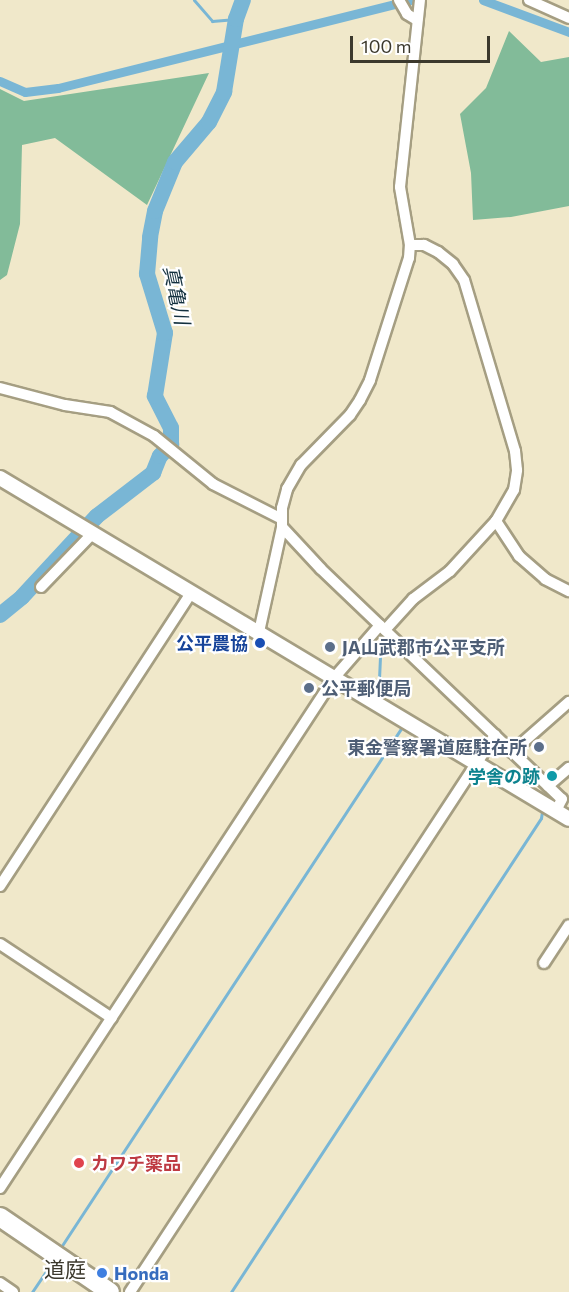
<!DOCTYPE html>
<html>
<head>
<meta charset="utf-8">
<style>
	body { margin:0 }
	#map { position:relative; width:569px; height:1292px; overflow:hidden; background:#f0e8ca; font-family:Commissioner,"Noto Sans JP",sans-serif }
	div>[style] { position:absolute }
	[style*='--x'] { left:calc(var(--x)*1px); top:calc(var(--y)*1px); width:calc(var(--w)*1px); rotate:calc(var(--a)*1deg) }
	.forest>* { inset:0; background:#82bb99 }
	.stream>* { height:3px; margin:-1.5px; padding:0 1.5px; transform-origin:1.5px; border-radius:1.5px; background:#79b6d5 }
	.canal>* { height:9px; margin:-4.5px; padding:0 4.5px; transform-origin:4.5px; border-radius:4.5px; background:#79b6d5 }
	.river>* { height:16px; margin:-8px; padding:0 8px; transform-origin:8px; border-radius:8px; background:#79b6d5 }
	.roads { filter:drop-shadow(2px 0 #a59e82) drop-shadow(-2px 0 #a59e82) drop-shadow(0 2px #a59e82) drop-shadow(0 -2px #a59e82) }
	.minor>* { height:10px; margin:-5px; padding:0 5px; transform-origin:5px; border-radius:5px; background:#fff }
	.tertiary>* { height:14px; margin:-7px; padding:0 7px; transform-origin:7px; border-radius:7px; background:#fff }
	.trunk>* { height:18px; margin:-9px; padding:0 9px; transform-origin:9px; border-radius:9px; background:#fff }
	.dots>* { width:16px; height:16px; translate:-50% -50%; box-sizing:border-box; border:3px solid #fff; border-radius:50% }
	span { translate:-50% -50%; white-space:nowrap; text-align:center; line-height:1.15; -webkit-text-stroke:4.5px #fff; paint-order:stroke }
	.transit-label { font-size:18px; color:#164399; font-weight:700 }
	.right { translate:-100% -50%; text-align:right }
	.service-label { font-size:18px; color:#4e5e75; font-weight:700 }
	.left { translate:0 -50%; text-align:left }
	.culture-label { font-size:18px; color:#0d838f; font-weight:700 }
	.health-label { font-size:18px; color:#be3a42; font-weight:700 }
	.shop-label { font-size:18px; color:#366cbe; font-weight:700 }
	.water-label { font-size:20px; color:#13303e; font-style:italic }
	.quarter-label { font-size:21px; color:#3c392d }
	.scale { position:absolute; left:350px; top:36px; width:140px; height:27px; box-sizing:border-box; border:3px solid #3c392d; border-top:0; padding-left:8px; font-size:18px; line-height:21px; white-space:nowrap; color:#3c392d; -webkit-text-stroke:4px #fff; paint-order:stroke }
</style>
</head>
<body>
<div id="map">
	<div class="forest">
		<i style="clip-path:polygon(509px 31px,541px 62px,569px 57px,569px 206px,511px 217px,473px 220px,471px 173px,460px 114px,486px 88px)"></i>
		<i style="clip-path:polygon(209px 73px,147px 205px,55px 138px,22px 145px,20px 224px,7px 275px,0 280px,0 89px,24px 101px)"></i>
	</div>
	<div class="stream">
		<i style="--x:194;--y:0;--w:28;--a:49"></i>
		<i style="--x:212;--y:21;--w:24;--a:-5"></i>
		<i style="--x:378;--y:701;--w:67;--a:-87.4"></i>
		<i style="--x:59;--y:1250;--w:625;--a:-56.74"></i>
		<i style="--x:402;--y:727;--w:28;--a:-148"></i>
		<i style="--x:32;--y:1292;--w:37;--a:-56"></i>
		<i style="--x:231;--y:1292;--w:566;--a:-56.81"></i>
		<i style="--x:541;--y:818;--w:6;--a:-81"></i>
	</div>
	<div class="canal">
		<i style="--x:483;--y:0;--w:92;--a:20.4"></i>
		<i style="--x:0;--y:81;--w:27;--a:24"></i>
		<i style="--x:25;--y:92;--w:33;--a:-7"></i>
		<i style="--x:58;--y:88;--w:364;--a:-14"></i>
	</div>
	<div class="river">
		<i style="--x:0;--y:615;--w:28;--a:-39"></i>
		<i style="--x:22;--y:597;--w:110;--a:-47.2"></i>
		<i style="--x:97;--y:516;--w:71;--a:-37.5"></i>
		<i style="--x:153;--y:473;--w:18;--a:-68"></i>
		<i style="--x:160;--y:456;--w:16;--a:-45"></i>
		<i style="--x:171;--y:445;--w:17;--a:-90"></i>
		<i style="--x:171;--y:428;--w:36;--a:-117"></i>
		<i style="--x:155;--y:396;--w:64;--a:-81"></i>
		<i style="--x:165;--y:333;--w:62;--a:-107"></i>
		<i style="--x:147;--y:274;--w:37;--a:-85"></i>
		<i style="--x:150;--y:237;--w:26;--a:-79"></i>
		<i style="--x:155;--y:211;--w:53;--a:-67.8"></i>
		<i style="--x:175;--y:162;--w:52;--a:-49.6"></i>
		<i style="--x:209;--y:122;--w:34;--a:-63"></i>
		<i style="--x:224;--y:92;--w:74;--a:-80.7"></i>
		<i style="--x:236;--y:19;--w:20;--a:-70"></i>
	</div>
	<div class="roads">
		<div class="minor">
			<i style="--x:399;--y:0;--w:16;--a:60"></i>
			<i style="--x:407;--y:14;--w:12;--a:31"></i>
			<i style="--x:529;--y:0;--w:44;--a:24.2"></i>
			<i style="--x:0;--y:388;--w:67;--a:14.7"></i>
			<i style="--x:65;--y:405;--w:46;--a:8.8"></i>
			<i style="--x:110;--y:412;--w:50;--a:28.6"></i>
			<i style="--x:154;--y:436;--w:76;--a:39.1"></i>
			<i style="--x:213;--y:484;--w:77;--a:26.9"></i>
			<i style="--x:496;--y:521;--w:42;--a:56.7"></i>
			<i style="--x:519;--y:556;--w:35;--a:41"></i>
			<i style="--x:545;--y:579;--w:27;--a:27"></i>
			<i style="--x:282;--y:527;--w:57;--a:47.1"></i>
			<i style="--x:321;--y:569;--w:333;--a:43.7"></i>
			<i style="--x:562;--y:799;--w:13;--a:117"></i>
			<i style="--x:41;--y:587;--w:74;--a:-46.1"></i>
			<i style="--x:385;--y:630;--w:42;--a:-47.9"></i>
			<i style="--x:413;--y:599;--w:46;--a:-37.1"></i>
			<i style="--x:450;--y:571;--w:68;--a:-47.4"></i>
			<i style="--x:496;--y:521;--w:36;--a:-60"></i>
			<i style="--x:514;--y:490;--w:20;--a:-81"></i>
			<i style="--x:517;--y:470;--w:19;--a:-96"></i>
			<i style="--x:515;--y:451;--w:178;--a:-106.6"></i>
			<i style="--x:464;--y:280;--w:19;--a:-125"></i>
			<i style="--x:453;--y:264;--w:19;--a:-141"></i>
			<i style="--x:438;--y:252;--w:16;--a:-153"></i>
			<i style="--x:424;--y:245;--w:14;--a:180"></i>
			<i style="--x:259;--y:632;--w:107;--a:-77.6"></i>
			<i style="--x:282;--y:527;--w:19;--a:-90"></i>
			<i style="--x:282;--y:508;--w:20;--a:-75"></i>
			<i style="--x:287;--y:489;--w:28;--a:-60"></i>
			<i style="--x:301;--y:465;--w:70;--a:-45.6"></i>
			<i style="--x:350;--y:415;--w:18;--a:-56"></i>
			<i style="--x:360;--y:400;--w:22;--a:-63"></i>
			<i style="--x:370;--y:380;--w:128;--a:-72.3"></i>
			<i style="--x:409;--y:258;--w:13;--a:-86"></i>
			<i style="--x:410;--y:245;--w:59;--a:-99.8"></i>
			<i style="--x:400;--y:187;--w:188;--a:-83.9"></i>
			<i style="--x:512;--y:752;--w:76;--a:-41.3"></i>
			<i style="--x:548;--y:786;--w:28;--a:-41"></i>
			<i style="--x:0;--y:886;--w:351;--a:-56.9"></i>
			<i style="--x:0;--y:944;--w:134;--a:33.5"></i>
			<i style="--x:544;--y:963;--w:45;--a:-56.7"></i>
			<i style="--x:0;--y:1188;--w:610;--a:-56.78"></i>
			<i style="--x:334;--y:678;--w:70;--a:-49"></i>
			<i style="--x:0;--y:1283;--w:16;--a:35"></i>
			<i style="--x:130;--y:1292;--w:666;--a:-56.76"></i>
		</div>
		<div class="tertiary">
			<i style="--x:0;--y:478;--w:663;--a:30.93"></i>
		</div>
		<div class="trunk">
			<i style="--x:0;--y:1217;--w:133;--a:34.3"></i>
		</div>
	</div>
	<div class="dots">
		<i style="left:260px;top:643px;background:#1a4fb4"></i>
		<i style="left:330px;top:647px;background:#5c6f8a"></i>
		<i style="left:309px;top:688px;background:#5c6f8a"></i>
		<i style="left:539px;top:747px;background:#5c6f8a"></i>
		<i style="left:552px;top:776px;background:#0f9aa8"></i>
		<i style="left:79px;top:1163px;background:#e0444e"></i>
		<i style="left:102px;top:1273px;background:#3f7fe0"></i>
	</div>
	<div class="transit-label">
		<span class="right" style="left:248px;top:643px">公平農協</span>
	</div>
	<div class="service-label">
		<span class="left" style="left:342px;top:647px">JA山武郡市公平支所</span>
		<span class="left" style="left:321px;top:688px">公平郵便局</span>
		<span class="right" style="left:527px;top:747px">東金警察署道庭駐在所</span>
	</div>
	<div class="culture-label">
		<span class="right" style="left:540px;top:776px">学舎の跡</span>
	</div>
	<div class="health-label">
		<span class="left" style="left:91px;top:1163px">カワチ薬品</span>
	</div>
	<div class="shop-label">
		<span class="left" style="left:114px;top:1273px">Honda</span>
	</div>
	<div class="water-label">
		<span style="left:177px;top:295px;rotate:78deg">真亀川</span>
	</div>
	<div class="quarter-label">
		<span style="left:65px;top:1269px">道庭</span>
	</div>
	<div class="scale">100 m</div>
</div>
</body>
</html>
